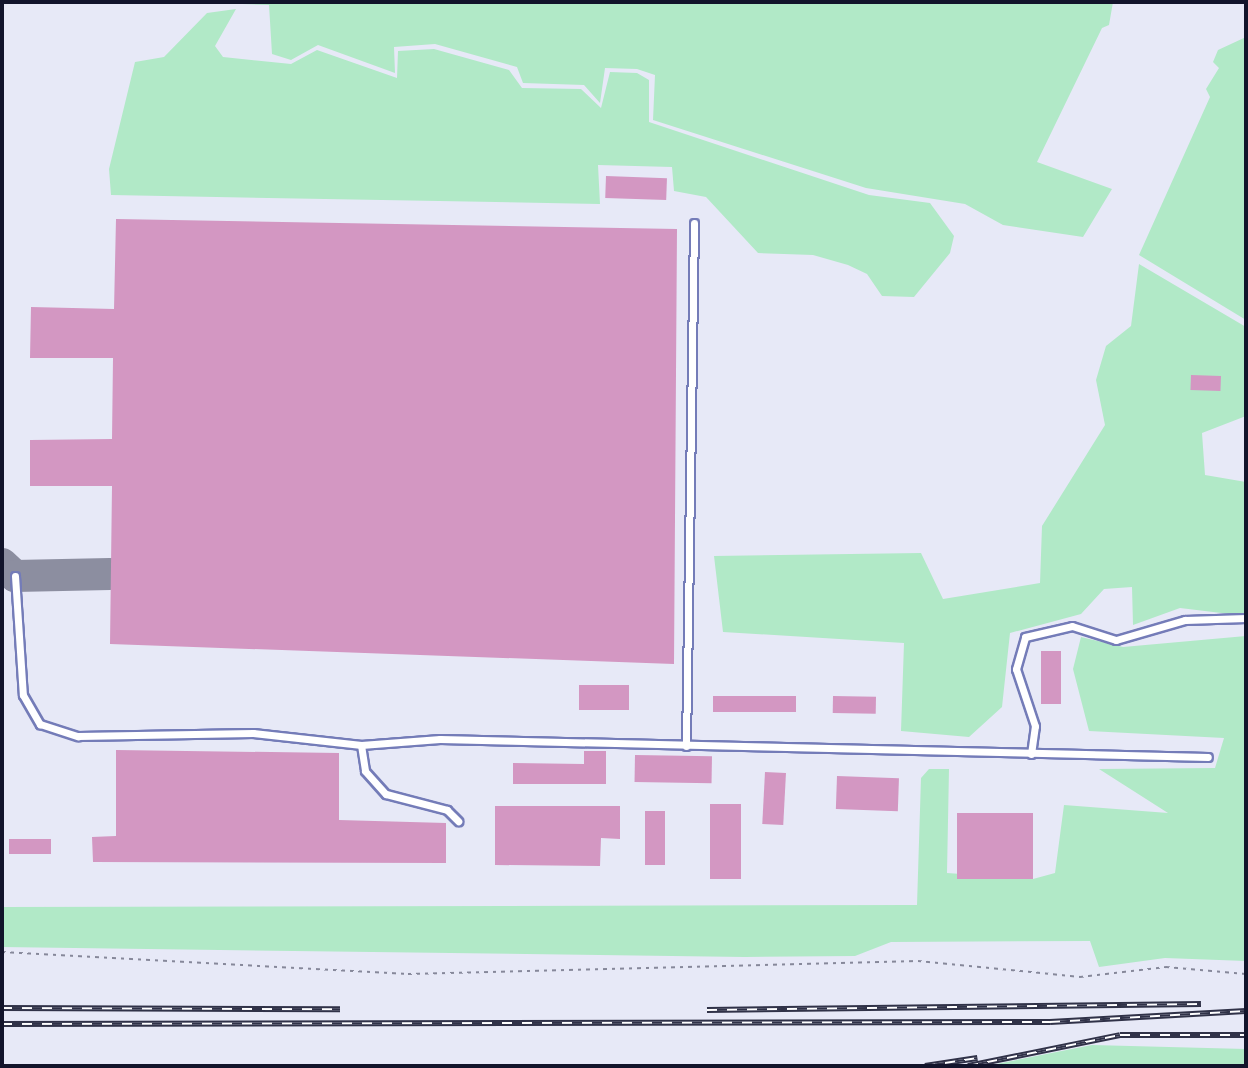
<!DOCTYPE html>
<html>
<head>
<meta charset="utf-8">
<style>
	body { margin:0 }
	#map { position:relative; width:1248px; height:1068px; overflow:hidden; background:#e7e9f7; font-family:Manrope,sans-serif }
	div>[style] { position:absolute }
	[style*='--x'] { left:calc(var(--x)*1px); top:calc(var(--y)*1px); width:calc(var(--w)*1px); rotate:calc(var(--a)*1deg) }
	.green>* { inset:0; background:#b1e9c7 }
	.taxiway>* { height:32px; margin:-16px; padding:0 16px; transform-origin:16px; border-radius:16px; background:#8c8ea0 }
	.building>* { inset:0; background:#d397c2; transform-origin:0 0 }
	.path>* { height:2px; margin-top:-1px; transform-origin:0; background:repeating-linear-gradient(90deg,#86889a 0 3.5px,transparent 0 8.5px) }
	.roads { filter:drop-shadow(2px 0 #747cb8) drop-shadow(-2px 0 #747cb8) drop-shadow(0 2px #747cb8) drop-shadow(0 -2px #747cb8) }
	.lane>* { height:7px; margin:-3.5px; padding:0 3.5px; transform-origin:3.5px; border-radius:3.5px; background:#fff }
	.rail>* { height:6px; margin-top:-3px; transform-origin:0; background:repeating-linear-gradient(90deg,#fff 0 10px,#303248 0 20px); box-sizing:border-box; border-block:2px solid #303248 }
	span { translate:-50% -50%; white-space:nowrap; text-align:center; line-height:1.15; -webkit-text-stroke:5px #fff; paint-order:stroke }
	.frame { position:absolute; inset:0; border:4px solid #12142b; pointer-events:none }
</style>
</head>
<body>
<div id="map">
	<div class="green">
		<i style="clip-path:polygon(188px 2px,1113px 2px,1109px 25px,1102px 28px,1037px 162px,1112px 189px,1083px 237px,1003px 225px,965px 204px,866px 188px,653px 120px,655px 75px,637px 69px,605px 68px,600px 103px,584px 85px,523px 83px,517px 67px,435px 44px,394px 47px,395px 73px,318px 45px,291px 60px,272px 54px,269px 5px)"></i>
		<i style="clip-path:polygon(236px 9px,215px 46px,223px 57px,291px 64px,317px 50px,397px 78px,398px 51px,434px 49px,509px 70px,522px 88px,581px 89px,601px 108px,610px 72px,637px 73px,649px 80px,649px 122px,869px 195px,930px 203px,954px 236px,950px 253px,914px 297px,882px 296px,867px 274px,848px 265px,813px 255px,758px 253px,706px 197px,674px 191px,672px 167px,598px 165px,600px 204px,111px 195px,109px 169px,135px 62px,164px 57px,207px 13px)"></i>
		<i style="clip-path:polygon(1246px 37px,1246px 320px,1139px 255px,1210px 97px,1206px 89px,1219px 68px,1213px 62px,1218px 50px)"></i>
		<i style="clip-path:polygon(1139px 264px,1246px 327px,1246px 416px,1202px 433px,1205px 475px,1246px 482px,1246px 616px,1180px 608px,1133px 625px,1132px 587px,1104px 589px,1081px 614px,1010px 633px,1002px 707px,969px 737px,901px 731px,904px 643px,723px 632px,714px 556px,921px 553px,943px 599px,1040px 583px,1042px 526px,1105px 425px,1096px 380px,1106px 346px,1131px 326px)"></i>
		<i style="clip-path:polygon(1246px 636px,1246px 961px,1165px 958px,1099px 967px,1090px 941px,891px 942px,855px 956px,745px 957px,2px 947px,2px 907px,917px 905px,921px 778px,929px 769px,949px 769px,947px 873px,1033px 879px,1055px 873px,1064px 805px,1168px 813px,1099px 769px,1215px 768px,1224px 738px,1089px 731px,1073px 669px,1081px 637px,1123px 647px)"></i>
		<i style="clip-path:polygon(1092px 1045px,1246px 1049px,1246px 1066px,986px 1066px)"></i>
	</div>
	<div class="taxiway">
		<i style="--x:2;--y:564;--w:18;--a:43"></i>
		<i style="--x:15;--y:576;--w:95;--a:-1.2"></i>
	</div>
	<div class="building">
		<i style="left:606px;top:176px;width:61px;height:22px;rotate:2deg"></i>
		<i style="clip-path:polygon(116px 219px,677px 229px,674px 664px,110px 644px,112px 486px,30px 486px,30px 440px,112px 439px,113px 358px,30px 358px,31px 307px,114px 309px)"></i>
		<i style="left:1191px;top:375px;width:30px;height:15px;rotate:2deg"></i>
		<i style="left:1041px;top:651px;width:20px;height:53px"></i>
		<i style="left:579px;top:685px;width:50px;height:25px"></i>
		<i style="left:713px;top:696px;width:83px;height:16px"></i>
		<i style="left:833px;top:696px;width:43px;height:17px;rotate:1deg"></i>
		<i style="clip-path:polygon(116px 750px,339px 753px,339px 820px,446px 823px,446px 863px,93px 862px,92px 837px,116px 836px)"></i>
		<i style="clip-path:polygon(584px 751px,606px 751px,606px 784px,513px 784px,513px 763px,584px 764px)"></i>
		<i style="left:635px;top:755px;width:77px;height:27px;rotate:1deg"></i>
		<i style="left:765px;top:772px;width:21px;height:52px;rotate:3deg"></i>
		<i style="left:837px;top:776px;width:62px;height:33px;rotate:2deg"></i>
		<i style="left:710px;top:804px;width:31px;height:75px"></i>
		<i style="clip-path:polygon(495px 806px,620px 806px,620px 839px,601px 838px,600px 866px,495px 865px)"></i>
		<i style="left:645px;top:811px;width:20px;height:54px"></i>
		<i style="left:957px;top:813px;width:76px;height:66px"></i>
		<i style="left:9px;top:839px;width:42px;height:15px"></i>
	</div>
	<div class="path">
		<i style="--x:2;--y:952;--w:407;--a:3.1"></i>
		<i style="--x:408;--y:974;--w:510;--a:-1.46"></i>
		<i style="--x:918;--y:961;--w:163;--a:5.6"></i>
		<i style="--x:1080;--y:977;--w:87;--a:-6.6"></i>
		<i style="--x:1166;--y:967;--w:80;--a:5"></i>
	</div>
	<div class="roads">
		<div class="lane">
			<i style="--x:15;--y:576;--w:119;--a:86.2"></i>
			<i style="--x:23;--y:695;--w:34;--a:60"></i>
			<i style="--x:40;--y:724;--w:40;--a:18"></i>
			<i style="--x:78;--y:736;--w:175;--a:-1"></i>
			<i style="--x:253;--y:733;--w:109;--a:6.3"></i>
			<i style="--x:361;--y:745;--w:79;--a:-4.3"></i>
			<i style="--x:440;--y:739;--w:768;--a:1.34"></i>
			<i style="--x:361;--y:745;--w:26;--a:81"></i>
			<i style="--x:365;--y:771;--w:31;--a:48"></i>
			<i style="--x:386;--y:794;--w:63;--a:14.7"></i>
			<i style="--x:447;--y:810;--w:16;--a:45"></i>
			<i style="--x:686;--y:746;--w:523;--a:-89.12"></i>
			<i style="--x:1031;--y:754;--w:28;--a:-82"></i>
			<i style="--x:1035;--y:726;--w:60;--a:-108.4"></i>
			<i style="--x:1016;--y:669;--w:33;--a:-74"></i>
			<i style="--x:1025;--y:637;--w:48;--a:-13.2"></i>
			<i style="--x:1072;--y:626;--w:46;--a:17.7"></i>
			<i style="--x:1116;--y:640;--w:72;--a:-16.2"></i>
			<i style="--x:1185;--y:620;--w:61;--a:-1.9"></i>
		</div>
	</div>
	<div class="rail">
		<i style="--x:2;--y:1008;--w:338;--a:0.2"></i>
		<i style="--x:707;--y:1010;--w:494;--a:-0.7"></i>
		<i style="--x:2;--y:1024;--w:1048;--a:-0.11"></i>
		<i style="--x:1050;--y:1022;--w:196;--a:-3.2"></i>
		<i style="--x:925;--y:1066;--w:53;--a:-8.7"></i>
		<i style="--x:968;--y:1066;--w:155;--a:-11.5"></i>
		<i style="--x:1120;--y:1035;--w:126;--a:0"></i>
	</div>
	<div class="frame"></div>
</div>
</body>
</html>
